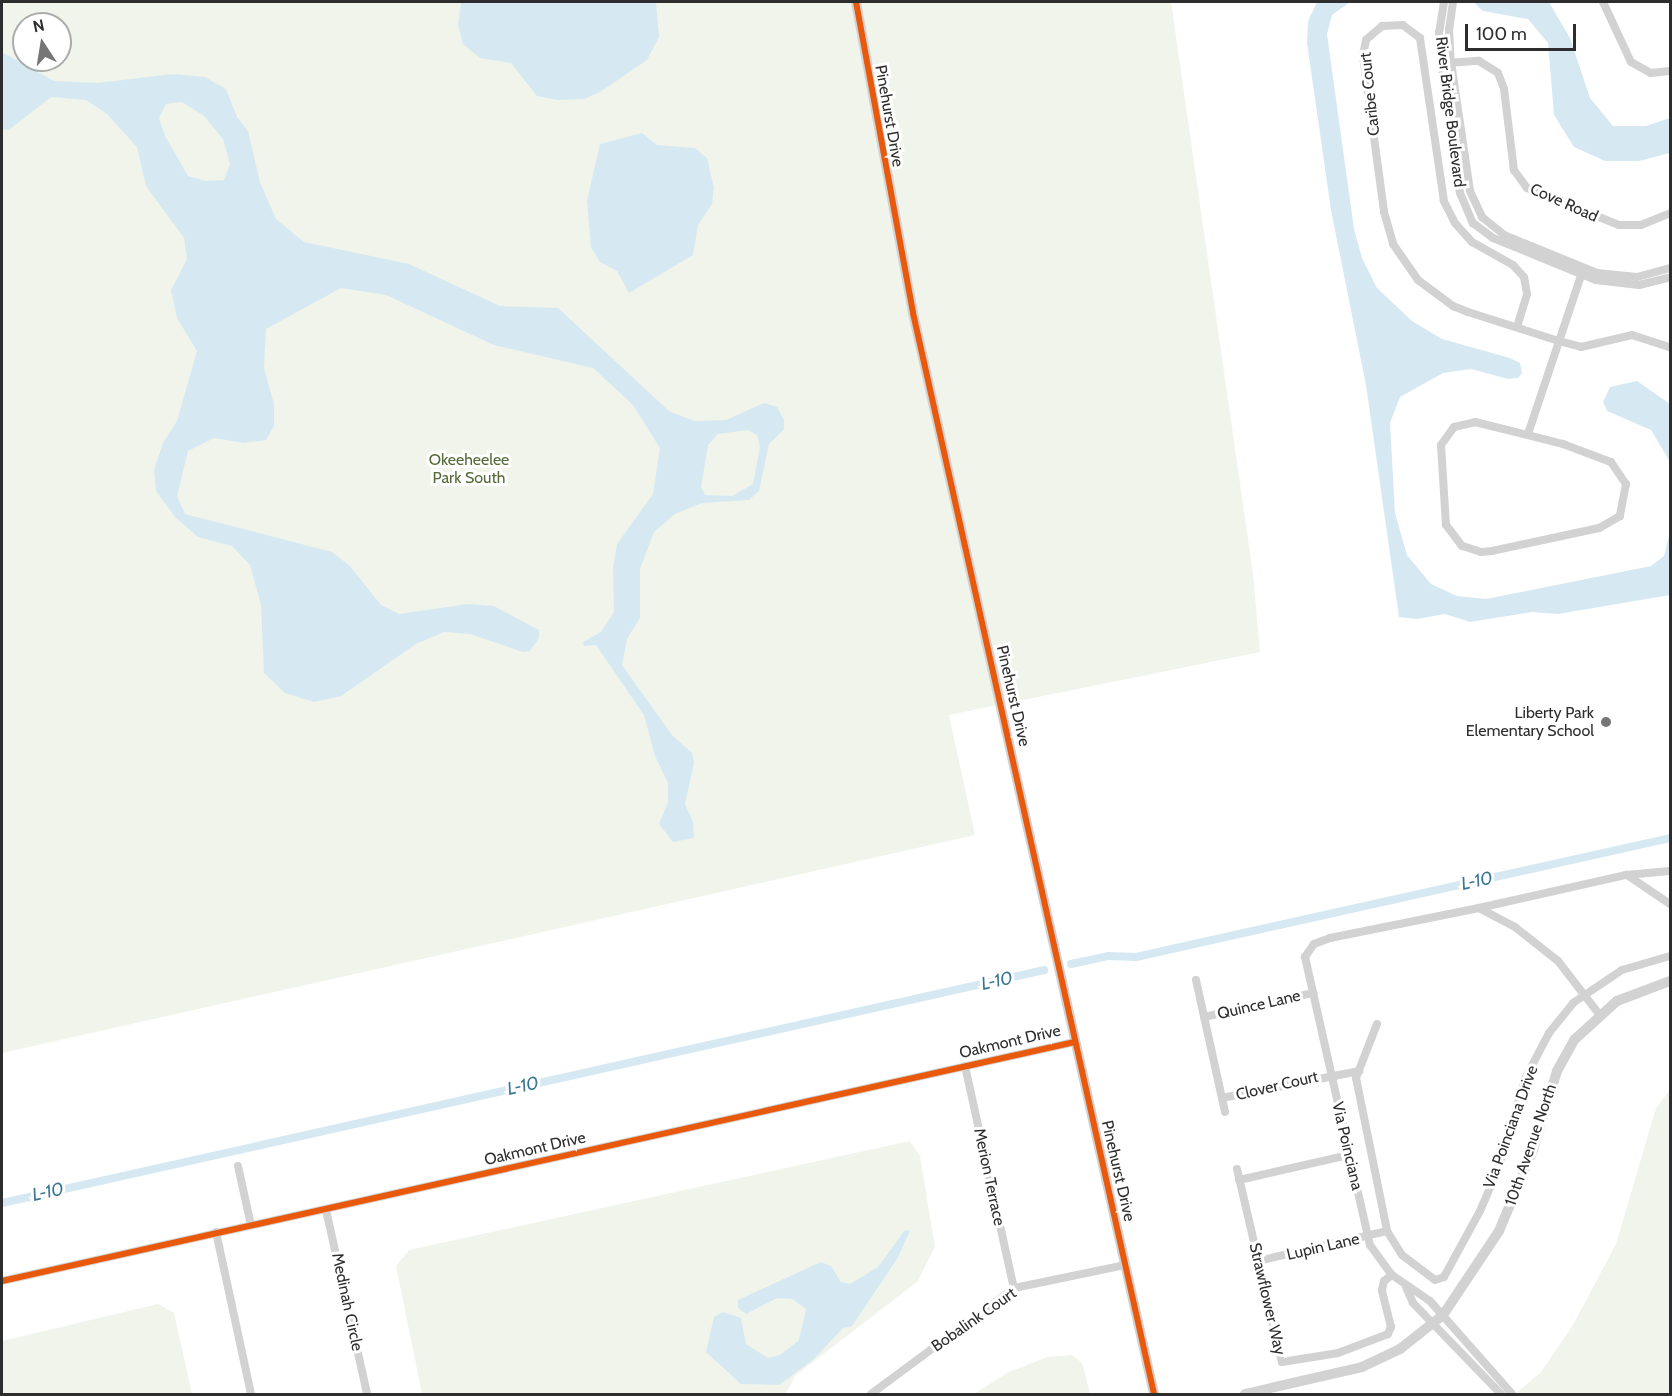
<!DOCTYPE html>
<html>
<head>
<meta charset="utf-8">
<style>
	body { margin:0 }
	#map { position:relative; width:1672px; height:1396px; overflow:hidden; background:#fff; font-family:Cabin,sans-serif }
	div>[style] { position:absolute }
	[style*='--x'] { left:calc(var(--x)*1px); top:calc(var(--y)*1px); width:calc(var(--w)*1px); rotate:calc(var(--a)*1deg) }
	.green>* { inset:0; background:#f0f4eb }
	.water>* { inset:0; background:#d6e9f2 }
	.canal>* { height:8px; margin:-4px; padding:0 4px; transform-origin:4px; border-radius:4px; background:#d6e9f2 }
	.minor>* { height:8px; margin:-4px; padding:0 4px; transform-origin:4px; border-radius:4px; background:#d2d2d2 }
	.tertiary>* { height:10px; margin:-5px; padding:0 5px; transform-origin:5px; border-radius:5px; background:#d2d2d2 }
	.cycleway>* { height:6px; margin:-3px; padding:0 3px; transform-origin:3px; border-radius:3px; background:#e8590c }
	.dots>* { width:16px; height:16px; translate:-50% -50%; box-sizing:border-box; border:3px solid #fff; border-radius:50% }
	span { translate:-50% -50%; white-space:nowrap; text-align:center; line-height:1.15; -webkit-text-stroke:6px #fff; paint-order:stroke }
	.street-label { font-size:16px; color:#2d2d2d }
	.park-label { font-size:16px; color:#546a39 }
	.poi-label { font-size:16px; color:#2d2d2d }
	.right { translate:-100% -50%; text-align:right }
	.water-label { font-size:18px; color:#387692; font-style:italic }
	.frame { position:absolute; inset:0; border:3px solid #2d2d2d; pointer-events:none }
	.north { position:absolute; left:12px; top:12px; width:60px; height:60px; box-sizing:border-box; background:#fff; border:2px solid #ababab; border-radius:50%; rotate:348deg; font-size:16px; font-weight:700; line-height:24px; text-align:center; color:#2d2d2d }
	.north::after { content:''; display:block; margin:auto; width:21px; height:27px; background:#767676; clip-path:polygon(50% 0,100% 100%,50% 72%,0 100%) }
	.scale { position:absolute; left:1465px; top:24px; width:111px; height:27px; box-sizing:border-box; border:3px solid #2d2d2d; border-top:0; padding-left:8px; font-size:18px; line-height:21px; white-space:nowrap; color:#2d2d2d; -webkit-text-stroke:4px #fff; paint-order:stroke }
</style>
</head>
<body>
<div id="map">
	<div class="green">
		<i style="clip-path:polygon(evenodd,2px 2px,1171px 2px,1253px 574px,1260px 652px,949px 715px,975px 835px,2px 1053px,2px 2px,24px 24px,60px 24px,60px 60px,24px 60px,24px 24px)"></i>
		<i style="clip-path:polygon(1670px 1090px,1670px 1394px,1515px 1394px,1541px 1372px,1573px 1325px,1616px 1244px,1656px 1108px)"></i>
		<i style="clip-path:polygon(910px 1141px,920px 1156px,935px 1247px,917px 1282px,796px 1375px,785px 1394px,422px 1394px,396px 1266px,409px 1250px)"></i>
		<i style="clip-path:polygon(158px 1304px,174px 1313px,192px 1394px,2px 1394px,2px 1341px)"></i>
		<i style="clip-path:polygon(1072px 1355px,1082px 1363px,1090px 1394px,974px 1394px,1007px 1373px,1047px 1357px)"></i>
	</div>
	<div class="water">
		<i style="clip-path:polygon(461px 2px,656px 2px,659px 37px,647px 60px,600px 92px,584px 99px,558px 100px,537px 96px,511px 63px,480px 58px,463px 44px,458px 25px)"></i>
		<i style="clip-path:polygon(1317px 2px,1350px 2px,1332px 15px,1327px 34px,1354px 229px,1362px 258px,1377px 288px,1412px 321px,1442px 339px,1510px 358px,1520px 363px,1522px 373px,1518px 378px,1508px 379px,1471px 369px,1443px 373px,1400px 397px,1390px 423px,1395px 513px,1407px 555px,1431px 584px,1457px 596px,1486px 599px,1651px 566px,1664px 556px,1670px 532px,1670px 595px,1558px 614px,1532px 612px,1470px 622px,1445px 614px,1417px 619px,1399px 617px,1366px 385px,1331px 210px,1307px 43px,1308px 21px)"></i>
		<i style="clip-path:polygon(1473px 2px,1549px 2px,1570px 38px,1590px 98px,1613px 126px,1646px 126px,1670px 118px,1670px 153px,1639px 161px,1605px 161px,1574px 147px,1554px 115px,1548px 43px,1528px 19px,1483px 11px)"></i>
		<i style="clip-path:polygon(evenodd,2px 52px,54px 81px,98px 83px,172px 74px,205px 77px,226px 89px,237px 117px,248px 131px,260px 182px,276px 219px,304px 242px,409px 264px,500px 306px,558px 308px,669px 411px,694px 421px,726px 420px,764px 403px,777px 407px,784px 420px,784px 429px,769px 444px,759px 491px,749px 500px,702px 503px,675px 514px,654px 532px,640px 569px,640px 618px,627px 639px,622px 665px,672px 735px,692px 753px,694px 763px,685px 804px,693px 822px,694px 838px,673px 842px,659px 824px,668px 802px,668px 783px,655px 756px,644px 715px,596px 645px,584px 646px,583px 642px,601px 632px,614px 612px,613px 568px,617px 544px,653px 494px,660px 448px,633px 405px,593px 368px,494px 345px,386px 295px,341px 288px,266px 329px,264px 368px,274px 404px,274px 426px,266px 440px,244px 443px,214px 438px,188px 451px,177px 496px,185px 514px,332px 552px,350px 566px,381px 605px,399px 614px,468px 604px,494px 606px,539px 630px,539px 638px,530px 651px,523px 652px,470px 634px,444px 632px,416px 644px,341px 696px,314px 702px,285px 693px,264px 673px,261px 605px,250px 565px,232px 546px,198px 537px,175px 517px,156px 491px,154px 470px,163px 443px,177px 421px,197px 351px,177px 318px,171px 290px,187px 259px,184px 238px,146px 186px,137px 147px,107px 114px,86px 100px,51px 97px,9px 130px,2px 129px,2px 52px,182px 102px,204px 116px,223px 139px,230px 164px,224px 180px,206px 181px,188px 176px,165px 136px,159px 118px,166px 104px,182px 102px,2px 52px,748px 430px,757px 435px,760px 447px,753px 484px,732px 496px,705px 495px,701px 487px,708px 445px,718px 434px,748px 430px)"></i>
		<i style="clip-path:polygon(642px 133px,657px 145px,695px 148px,707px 158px,714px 188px,712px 204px,698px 225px,693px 255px,629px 293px,617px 271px,600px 262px,591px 247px,587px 201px,600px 144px)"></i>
		<i style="clip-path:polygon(1637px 381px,1670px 404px,1670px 462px,1651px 430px,1607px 411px,1603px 402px,1610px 387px)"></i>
		<i style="clip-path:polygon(905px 1230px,910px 1231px,897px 1259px,852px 1326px,843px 1328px,814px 1359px,779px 1385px,741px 1384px,706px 1352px,714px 1317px,723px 1312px,741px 1318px,746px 1344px,768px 1358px,780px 1355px,799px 1340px,806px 1309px,792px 1299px,777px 1298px,746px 1314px,738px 1308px,738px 1300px,821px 1262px,831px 1266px,841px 1282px,850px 1284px,878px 1267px)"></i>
	</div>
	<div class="canal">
		<i style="--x:1071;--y:964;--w:38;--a:-12"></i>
		<i style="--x:1108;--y:956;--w:28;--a:2"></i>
		<i style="--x:1136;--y:957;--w:547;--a:-12.56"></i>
		<i style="--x:2;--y:1203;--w:1068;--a:-12.6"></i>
	</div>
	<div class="minor">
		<i style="--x:1444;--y:2;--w:30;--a:99"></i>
		<i style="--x:1439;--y:32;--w:31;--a:86"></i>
		<i style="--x:1441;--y:63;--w:131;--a:81.7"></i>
		<i style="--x:1460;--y:193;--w:33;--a:67"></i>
		<i style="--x:1473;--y:223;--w:25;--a:37"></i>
		<i style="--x:1493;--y:238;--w:111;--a:22.2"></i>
		<i style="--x:1596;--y:280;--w:43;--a:6.6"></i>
		<i style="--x:1639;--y:285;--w:32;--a:-14"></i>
		<i style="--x:1453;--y:2;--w:27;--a:98"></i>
		<i style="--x:1449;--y:29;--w:33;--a:87"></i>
		<i style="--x:1451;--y:62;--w:130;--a:81.6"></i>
		<i style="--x:1470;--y:191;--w:29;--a:65"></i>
		<i style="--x:1482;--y:217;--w:28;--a:39"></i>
		<i style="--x:1504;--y:235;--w:100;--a:22.2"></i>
		<i style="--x:1597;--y:273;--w:40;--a:5.7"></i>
		<i style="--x:1637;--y:277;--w:34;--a:-15"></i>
		<i style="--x:1603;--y:2;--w:66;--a:65"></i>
		<i style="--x:1631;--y:62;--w:23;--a:29"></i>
		<i style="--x:1651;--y:73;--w:19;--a:-6"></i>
		<i style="--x:1447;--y:63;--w:32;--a:-4"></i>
		<i style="--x:1479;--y:61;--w:22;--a:32"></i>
		<i style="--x:1498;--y:73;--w:17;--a:69"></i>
		<i style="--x:1504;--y:89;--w:82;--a:83"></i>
		<i style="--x:1514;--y:170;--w:22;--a:54"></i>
		<i style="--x:1527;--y:188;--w:99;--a:21.9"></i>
		<i style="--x:1619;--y:225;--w:22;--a:0"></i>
		<i style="--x:1641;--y:225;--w:31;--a:-22"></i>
		<i style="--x:1517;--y:327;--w:34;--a:-73"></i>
		<i style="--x:1527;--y:294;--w:17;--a:-100"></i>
		<i style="--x:1524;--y:277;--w:16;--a:-133"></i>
		<i style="--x:1513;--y:265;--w:47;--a:-150.7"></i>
		<i style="--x:1472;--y:242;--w:25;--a:-132"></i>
		<i style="--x:1455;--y:223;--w:25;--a:-117"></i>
		<i style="--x:1444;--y:201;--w:165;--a:-98.4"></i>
		<i style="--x:1420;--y:38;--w:21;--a:-143"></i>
		<i style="--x:1403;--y:25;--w:21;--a:177"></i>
		<i style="--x:1382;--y:26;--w:21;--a:139"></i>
		<i style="--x:1366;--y:40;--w:16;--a:101"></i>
		<i style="--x:1363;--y:56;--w:157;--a:82.3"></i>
		<i style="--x:1384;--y:212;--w:33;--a:74"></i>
		<i style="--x:1393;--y:244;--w:44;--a:55.2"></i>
		<i style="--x:1418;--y:280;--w:44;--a:36.6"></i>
		<i style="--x:1453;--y:306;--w:16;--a:22"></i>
		<i style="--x:1468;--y:312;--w:96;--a:17.7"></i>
		<i style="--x:1559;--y:341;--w:23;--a:15"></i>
		<i style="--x:1581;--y:347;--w:52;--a:-13.2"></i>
		<i style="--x:1632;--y:335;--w:40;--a:18"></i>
		<i style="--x:1475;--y:422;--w:91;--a:14"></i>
		<i style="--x:1563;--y:444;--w:51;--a:20.6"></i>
		<i style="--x:1611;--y:462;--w:27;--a:56"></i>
		<i style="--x:1626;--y:484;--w:33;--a:101"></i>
		<i style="--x:1620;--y:516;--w:24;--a:150"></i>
		<i style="--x:1599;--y:528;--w:109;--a:167.9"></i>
		<i style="--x:1492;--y:551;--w:11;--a:175"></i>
		<i style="--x:1481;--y:552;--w:20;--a:-162"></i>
		<i style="--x:1462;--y:546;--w:26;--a:-127"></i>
		<i style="--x:1446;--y:525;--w:80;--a:-93.6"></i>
		<i style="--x:1441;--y:445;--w:22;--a:-54"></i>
		<i style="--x:1454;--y:427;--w:22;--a:-13"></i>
		<i style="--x:1528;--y:434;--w:170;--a:-71.5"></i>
		<i style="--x:1627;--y:875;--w:52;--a:34"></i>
		<i style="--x:1479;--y:908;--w:152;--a:168.6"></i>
		<i style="--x:1330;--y:938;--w:17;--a:159"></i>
		<i style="--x:1314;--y:944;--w:16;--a:125"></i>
		<i style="--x:1305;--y:957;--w:295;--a:77.3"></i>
		<i style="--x:1370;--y:1245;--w:37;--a:54"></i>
		<i style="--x:1392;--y:1275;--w:46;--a:34.4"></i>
		<i style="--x:1430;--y:1301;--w:124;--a:48.6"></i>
		<i style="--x:1196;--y:980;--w:135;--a:77.6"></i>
		<i style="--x:1599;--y:1014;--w:67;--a:-127.7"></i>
		<i style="--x:1558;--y:961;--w:55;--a:-141.7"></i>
		<i style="--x:1515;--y:927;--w:41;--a:-152.2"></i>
		<i style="--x:1479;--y:908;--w:151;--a:-12.7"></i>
		<i style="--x:1626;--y:875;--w:44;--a:-5.2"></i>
		<i style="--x:1204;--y:1017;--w:112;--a:-12.4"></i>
		<i style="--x:1377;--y:1024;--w:58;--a:111.3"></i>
		<i style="--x:1356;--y:1078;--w:156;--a:78.5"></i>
		<i style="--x:1387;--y:1231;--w:28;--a:58"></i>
		<i style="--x:1402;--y:1255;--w:41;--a:37.1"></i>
		<i style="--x:1435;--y:1280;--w:9;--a:-18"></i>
		<i style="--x:1444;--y:1277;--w:75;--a:-61.4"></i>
		<i style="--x:1480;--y:1211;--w:48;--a:-66.6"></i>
		<i style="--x:1499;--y:1167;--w:92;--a:-73.5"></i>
		<i style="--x:1525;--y:1079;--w:52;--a:-62.4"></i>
		<i style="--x:1549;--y:1033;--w:38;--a:-51"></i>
		<i style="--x:1573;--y:1003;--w:59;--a:-34"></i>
		<i style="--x:1622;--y:970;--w:50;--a:-16.3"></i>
		<i style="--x:965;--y:1066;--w:227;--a:77.6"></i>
		<i style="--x:1222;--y:1098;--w:140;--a:-11.1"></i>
		<i style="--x:238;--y:1166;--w:60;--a:77.6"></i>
		<i style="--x:1237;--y:1169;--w:198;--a:76.9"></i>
		<i style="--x:1282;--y:1362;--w:57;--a:-9.1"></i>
		<i style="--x:1338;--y:1353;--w:53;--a:-20.8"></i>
		<i style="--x:1388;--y:1334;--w:8;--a:-67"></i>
		<i style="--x:1391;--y:1327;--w:38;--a:-104"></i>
		<i style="--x:1382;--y:1290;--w:9;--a:-77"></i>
		<i style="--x:1384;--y:1281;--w:10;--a:-37"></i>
		<i style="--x:1239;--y:1180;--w:113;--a:-12.8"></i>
		<i style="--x:326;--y:1210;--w:189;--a:77.4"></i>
		<i style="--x:216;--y:1232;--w:166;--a:77.8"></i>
		<i style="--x:1258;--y:1261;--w:132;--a:-13.1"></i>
		<i style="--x:2;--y:1281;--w:1099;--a:-12.56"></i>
		<i style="--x:1406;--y:1287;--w:17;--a:66"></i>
		<i style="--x:1413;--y:1303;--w:127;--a:46"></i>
		<i style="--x:871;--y:1394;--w:178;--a:-36.5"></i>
		<i style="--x:1014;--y:1288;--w:113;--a:-11.7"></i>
	</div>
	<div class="tertiary">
		<i style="--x:856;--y:2;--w:316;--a:79.6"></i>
		<i style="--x:913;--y:313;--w:1108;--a:77.43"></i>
		<i style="--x:1245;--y:1394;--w:120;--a:-13"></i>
		<i style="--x:1362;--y:1367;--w:42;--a:-25.3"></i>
		<i style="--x:1400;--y:1349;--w:55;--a:-38.3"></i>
		<i style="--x:1443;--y:1315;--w:101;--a:-56.3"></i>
		<i style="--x:1499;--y:1231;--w:88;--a:-67.2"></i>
		<i style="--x:1533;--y:1150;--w:83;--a:-73.1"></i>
		<i style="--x:1557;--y:1071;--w:35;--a:-61"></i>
		<i style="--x:1574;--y:1040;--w:58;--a:-42.2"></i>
		<i style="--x:1617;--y:1001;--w:57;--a:-20.7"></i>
	</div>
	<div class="cycleway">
		<i style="--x:856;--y:2;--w:316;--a:79.6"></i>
		<i style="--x:913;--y:313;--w:1108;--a:77.43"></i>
		<i style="--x:2;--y:1281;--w:1099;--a:-12.56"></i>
	</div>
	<div class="dots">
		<i style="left:1606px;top:722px;background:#767676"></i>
	</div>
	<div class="street-label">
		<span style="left:1370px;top:94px;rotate:-96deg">Caribe Court</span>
		<span style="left:1450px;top:112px;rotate:83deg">River Bridge Boulevard</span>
		<span style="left:889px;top:116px;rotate:80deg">Pinehurst Drive</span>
		<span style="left:1564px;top:203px;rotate:24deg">Cove Road</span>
		<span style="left:1013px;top:696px;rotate:77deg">Pinehurst Drive</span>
		<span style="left:1259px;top:1005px;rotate:-13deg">Quince Lane</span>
		<span style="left:1010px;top:1042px;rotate:-13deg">Oakmont Drive</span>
		<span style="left:1277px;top:1086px;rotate:-13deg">Clover Court</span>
		<span style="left:1511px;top:1127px;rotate:-70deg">Via Poinciana Drive</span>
		<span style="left:1531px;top:1145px;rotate:-71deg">10th Avenue North</span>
		<span style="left:1347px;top:1146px;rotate:77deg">Via Poinciana</span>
		<span style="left:535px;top:1149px;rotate:-13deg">Oakmont Drive</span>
		<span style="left:1118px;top:1171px;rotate:77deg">Pinehurst Drive</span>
		<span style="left:989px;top:1177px;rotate:78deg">Merion Terrace</span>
		<span style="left:1323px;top:1247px;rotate:-13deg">Lupin Lane</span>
		<span style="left:1267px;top:1299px;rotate:77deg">Strawflower Way</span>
		<span style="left:347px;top:1302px;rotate:78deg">Medinah Circle</span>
		<span style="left:974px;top:1320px;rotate:-35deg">Bobalink Court</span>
	</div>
	<div class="park-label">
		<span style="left:469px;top:469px">Okeeheelee<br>Park South</span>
	</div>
	<div class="poi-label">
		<span class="right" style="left:1594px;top:722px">Liberty Park<br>Elementary School</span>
	</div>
	<div class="water-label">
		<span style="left:1477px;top:881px;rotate:-13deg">L-10</span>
		<span style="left:997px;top:981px;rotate:-13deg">L-10</span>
		<span style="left:523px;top:1086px;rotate:-13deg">L-10</span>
		<span style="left:48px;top:1192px;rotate:-13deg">L-10</span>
	</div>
	<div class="frame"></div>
	<div class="north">N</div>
	<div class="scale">100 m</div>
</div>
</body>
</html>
